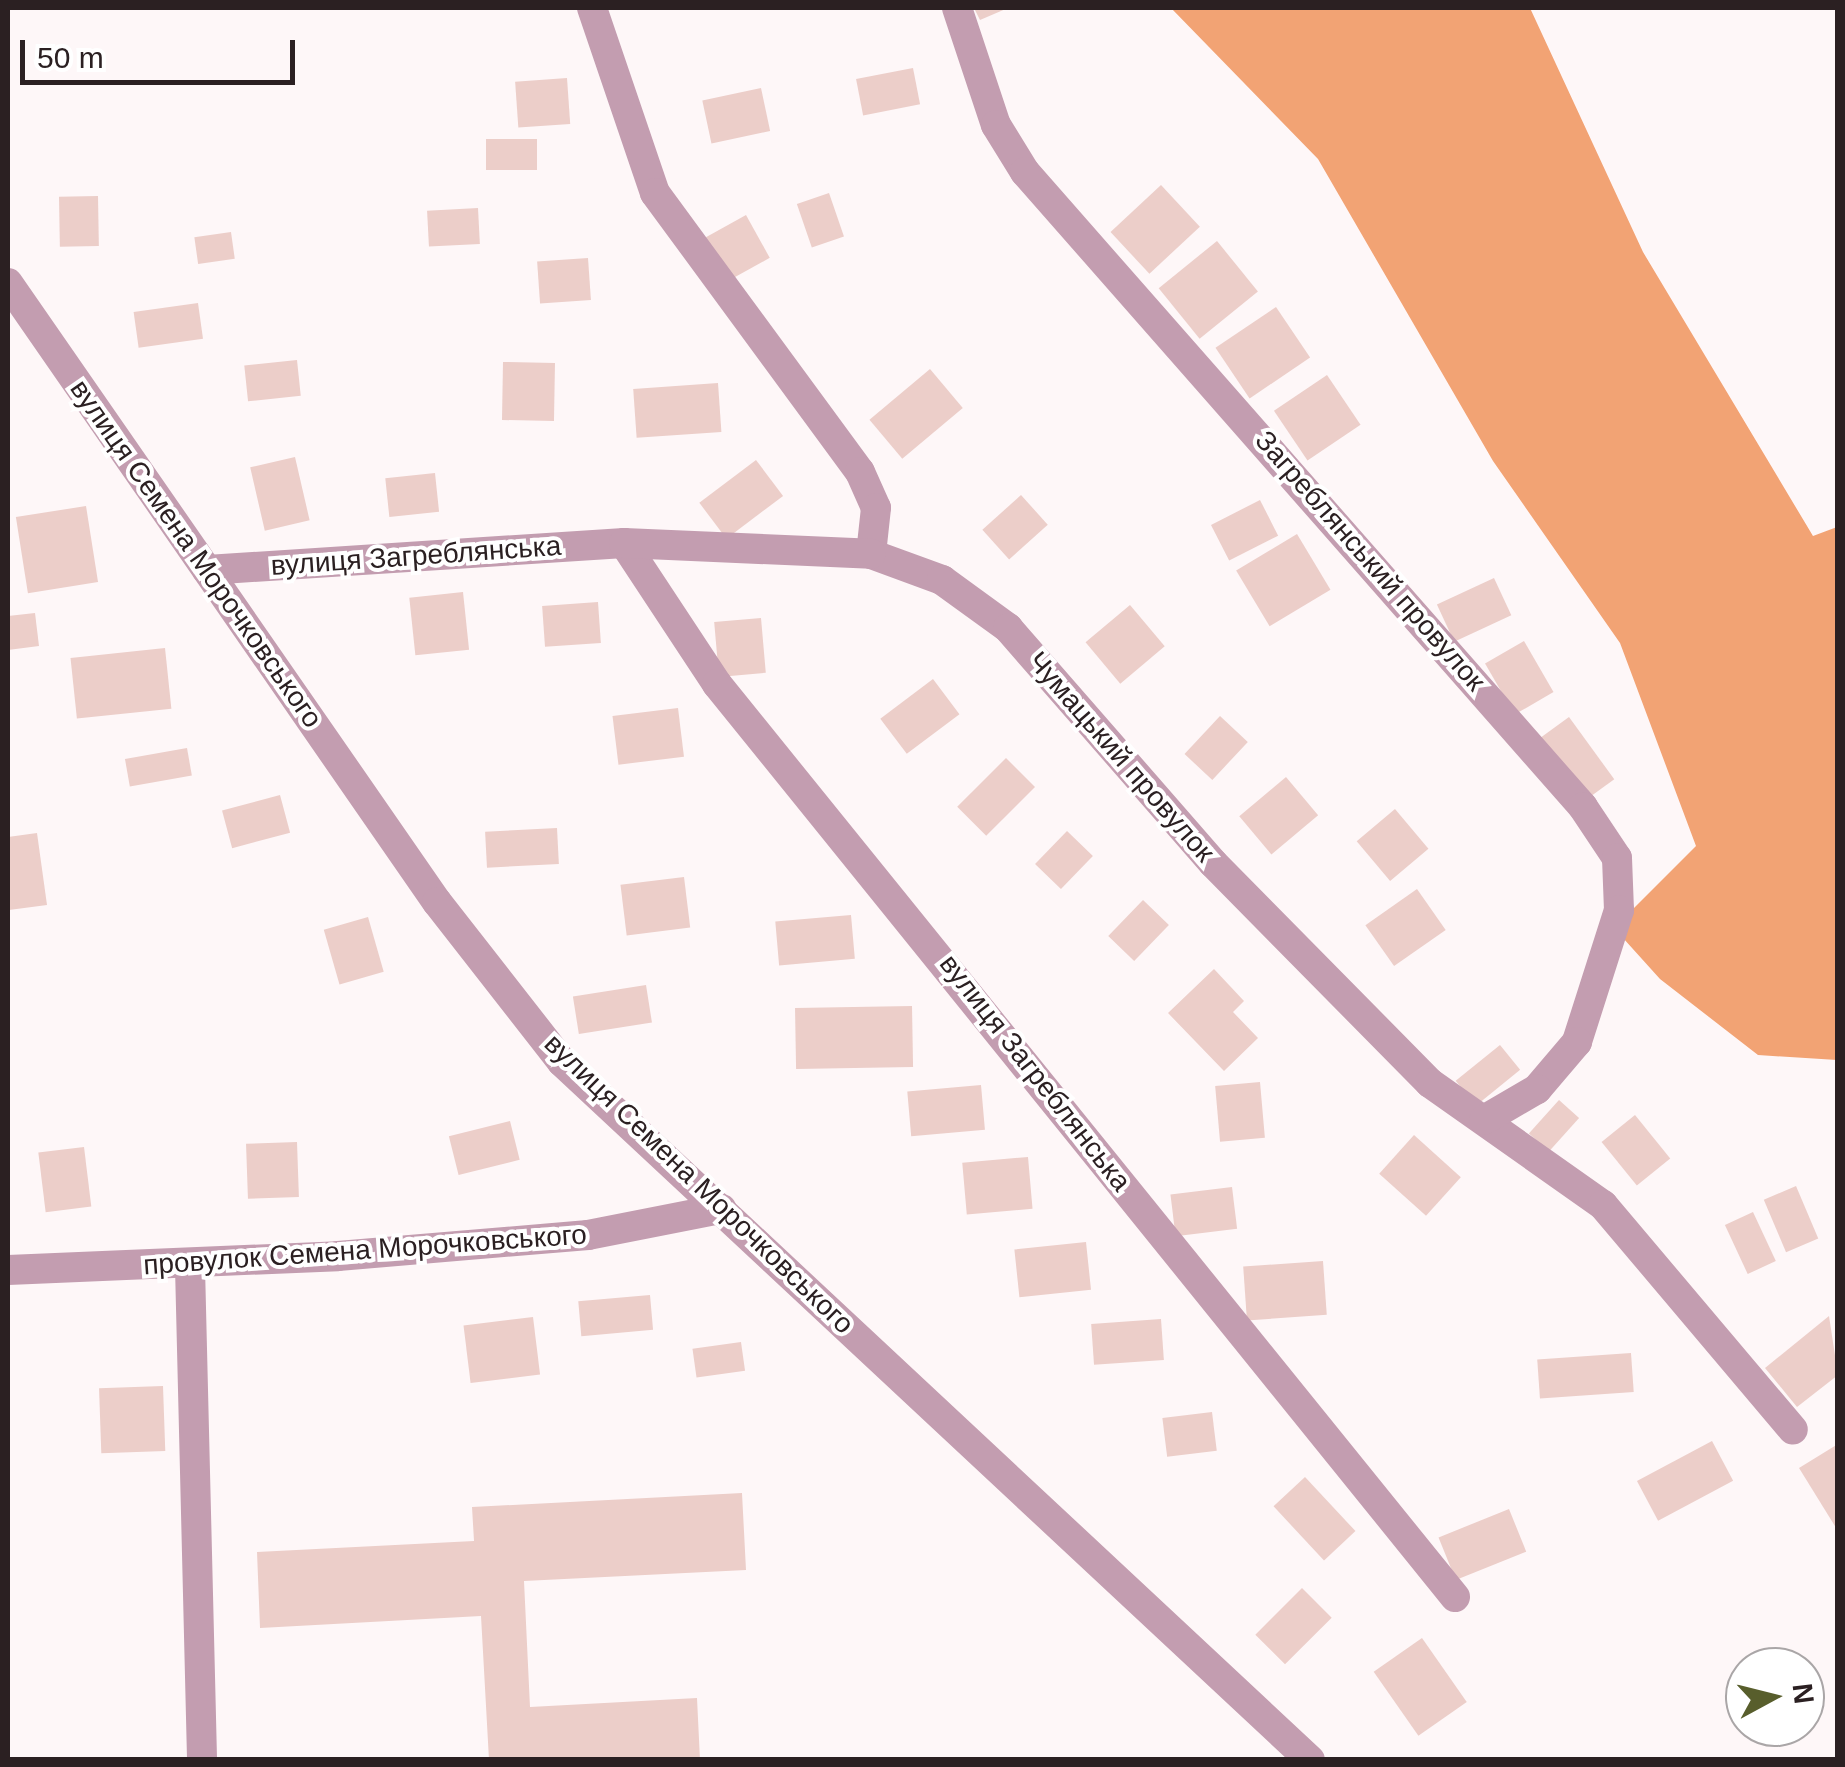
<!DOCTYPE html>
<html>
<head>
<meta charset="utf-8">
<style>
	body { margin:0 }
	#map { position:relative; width:1845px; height:1767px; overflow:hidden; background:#fef7f8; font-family:Arial,sans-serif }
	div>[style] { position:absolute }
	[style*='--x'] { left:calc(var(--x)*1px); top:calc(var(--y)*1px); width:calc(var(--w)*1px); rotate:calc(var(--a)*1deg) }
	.forest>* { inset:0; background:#f2a374 }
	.building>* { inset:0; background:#eccec9; transform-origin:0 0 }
	.minor>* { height:30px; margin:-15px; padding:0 15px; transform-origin:15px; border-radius:15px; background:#c39db0 }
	span { translate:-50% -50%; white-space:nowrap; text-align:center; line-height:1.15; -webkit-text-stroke:8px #fff; paint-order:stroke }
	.street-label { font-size:28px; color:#2b2022 }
	.frame { position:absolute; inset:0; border:10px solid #2b2022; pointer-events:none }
	.north { position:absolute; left:1725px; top:1647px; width:100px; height:100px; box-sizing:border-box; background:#fff; border:2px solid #aaa6a7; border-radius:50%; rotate:83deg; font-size:28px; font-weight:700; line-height:40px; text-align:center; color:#2b2022 }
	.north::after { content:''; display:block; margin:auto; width:35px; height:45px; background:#585e2c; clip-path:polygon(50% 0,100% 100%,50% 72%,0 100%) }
	.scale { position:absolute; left:20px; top:40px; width:275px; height:45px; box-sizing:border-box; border:5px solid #2b2022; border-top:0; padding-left:12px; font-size:30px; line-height:35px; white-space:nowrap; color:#2b2022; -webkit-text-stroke:8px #fff; paint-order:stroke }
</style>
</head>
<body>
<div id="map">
	<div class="forest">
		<i style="clip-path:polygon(1171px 8px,1530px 8px,1643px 252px,1813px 536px,1837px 527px,1837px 1060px,1758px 1055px,1660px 979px,1614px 928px,1696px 846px,1620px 643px,1493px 461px,1318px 159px)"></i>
	</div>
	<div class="building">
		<i style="clip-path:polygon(974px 8px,1008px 8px,980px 20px)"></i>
		<i style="left:913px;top:68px;width:37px;height:58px;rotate:79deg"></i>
		<i style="left:567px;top:78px;width:46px;height:52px;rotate:86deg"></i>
		<i style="left:761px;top:88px;width:44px;height:60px;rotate:78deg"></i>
		<i style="left:486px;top:139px;width:51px;height:31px"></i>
		<i style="left:1161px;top:185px;width:57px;height:69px;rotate:47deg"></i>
		<i style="left:829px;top:193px;width:46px;height:34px;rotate:71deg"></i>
		<i style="left:98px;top:196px;width:50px;height:39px;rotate:89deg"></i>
		<i style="left:478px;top:208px;width:36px;height:51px;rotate:87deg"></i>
		<i style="left:746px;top:215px;width:49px;height:51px;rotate:61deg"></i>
		<i style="left:231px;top:232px;width:27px;height:37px;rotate:82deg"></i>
		<i style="left:1217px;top:241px;width:65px;height:75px;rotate:51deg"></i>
		<i style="left:588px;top:258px;width:42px;height:51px;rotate:86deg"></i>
		<i style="left:198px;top:303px;width:36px;height:65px;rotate:82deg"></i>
		<i style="left:1276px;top:307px;width:61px;height:73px;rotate:56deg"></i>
		<i style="left:297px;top:360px;width:36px;height:53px;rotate:84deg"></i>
		<i style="left:503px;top:362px;width:52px;height:58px;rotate:1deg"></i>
		<i style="left:930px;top:369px;width:51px;height:79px;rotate:50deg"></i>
		<i style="left:1327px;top:375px;width:60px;height:64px;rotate:56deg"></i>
		<i style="left:718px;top:383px;width:49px;height:85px;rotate:86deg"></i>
		<i style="left:295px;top:457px;width:65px;height:46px;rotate:77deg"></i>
		<i style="left:756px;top:460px;width:45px;height:71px;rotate:53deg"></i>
		<i style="left:435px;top:473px;width:39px;height:50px;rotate:84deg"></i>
		<i style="left:1021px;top:495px;width:40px;height:52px;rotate:48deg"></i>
		<i style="left:1260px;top:500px;width:40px;height:55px;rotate:63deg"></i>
		<i style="left:86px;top:506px;width:77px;height:71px;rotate:81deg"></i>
		<i style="left:1297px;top:534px;width:65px;height:71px;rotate:59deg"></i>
		<i style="left:1494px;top:578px;width:41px;height:63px;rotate:65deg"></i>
		<i style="left:463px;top:592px;width:58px;height:54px;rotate:84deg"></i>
		<i style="left:598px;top:602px;width:41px;height:56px;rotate:86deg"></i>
		<i style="left:1130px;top:605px;width:54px;height:58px;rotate:50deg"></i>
		<i style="clip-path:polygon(35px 613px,39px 646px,8px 650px,8px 616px)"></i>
		<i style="left:761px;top:618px;width:55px;height:47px;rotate:85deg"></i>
		<i style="left:1524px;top:641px;width:59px;height:45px;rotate:60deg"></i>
		<i style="left:165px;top:648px;width:61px;height:95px;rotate:84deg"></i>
		<i style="left:933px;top:679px;width:44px;height:66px;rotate:53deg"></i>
		<i style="left:678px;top:708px;width:49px;height:66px;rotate:83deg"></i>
		<i style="left:1220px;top:716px;width:38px;height:52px;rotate:43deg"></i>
		<i style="left:1569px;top:717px;width:77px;height:37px;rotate:54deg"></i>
		<i style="left:187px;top:748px;width:28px;height:63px;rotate:80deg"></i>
		<i style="left:1006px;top:758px;width:41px;height:69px;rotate:45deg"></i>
		<i style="left:1286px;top:777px;width:50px;height:61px;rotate:50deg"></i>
		<i style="left:280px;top:795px;width:39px;height:60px;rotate:75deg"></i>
		<i style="left:1395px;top:809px;width:52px;height:50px;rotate:50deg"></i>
		<i style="left:557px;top:828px;width:36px;height:72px;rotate:87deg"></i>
		<i style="left:1067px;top:831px;width:36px;height:46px;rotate:44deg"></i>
		<i style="clip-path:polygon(37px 833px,47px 905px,9px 910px,8px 837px)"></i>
		<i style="left:684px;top:877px;width:51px;height:64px;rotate:83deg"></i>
		<i style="left:1417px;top:889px;width:50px;height:63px;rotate:55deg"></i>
		<i style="left:1143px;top:900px;width:36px;height:50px;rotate:44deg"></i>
		<i style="left:851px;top:915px;width:44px;height:76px;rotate:85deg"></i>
		<i style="left:368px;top:917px;width:57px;height:46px;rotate:74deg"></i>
		<i style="clip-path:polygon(1214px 969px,1244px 1001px,1233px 1012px,1258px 1038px,1224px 1071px,1168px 1013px)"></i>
		<i style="left:646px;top:985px;width:38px;height:74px;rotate:81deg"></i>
		<i style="left:912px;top:1006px;width:61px;height:117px;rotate:89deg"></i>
		<i style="left:1500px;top:1045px;width:32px;height:57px;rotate:51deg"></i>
		<i style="left:1260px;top:1082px;width:56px;height:45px;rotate:85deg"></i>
		<i style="left:981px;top:1085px;width:45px;height:74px;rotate:85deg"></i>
		<i style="left:1559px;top:1100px;width:27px;height:45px;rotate:42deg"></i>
		<i style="left:1635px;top:1115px;width:56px;height:43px;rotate:51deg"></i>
		<i style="left:510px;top:1121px;width:40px;height:63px;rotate:76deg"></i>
		<i style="left:1414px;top:1135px;width:63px;height:52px;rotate:42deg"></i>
		<i style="left:297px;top:1142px;width:55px;height:51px;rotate:88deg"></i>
		<i style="left:84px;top:1147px;width:60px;height:46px;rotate:83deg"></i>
		<i style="left:1028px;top:1157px;width:52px;height:66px;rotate:85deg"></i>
		<i style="left:1796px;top:1186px;width:57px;height:35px;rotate:67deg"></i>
		<i style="left:1232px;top:1187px;width:42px;height:62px;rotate:83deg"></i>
		<i style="left:1753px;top:1212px;width:54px;height:31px;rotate:65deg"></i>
		<i style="left:1086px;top:1242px;width:48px;height:72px;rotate:84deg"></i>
		<i style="left:1323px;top:1261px;width:54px;height:80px;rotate:86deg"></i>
		<i style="left:650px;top:1295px;width:35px;height:72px;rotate:85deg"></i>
		<i style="clip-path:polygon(1829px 1316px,1838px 1375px,1797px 1407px,1765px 1368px)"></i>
		<i style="left:533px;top:1317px;width:58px;height:70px;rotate:83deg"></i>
		<i style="left:1161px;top:1319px;width:41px;height:70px;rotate:86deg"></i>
		<i style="left:741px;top:1342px;width:29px;height:49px;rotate:82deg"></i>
		<i style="left:1631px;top:1353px;width:39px;height:94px;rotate:86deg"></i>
		<i style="left:163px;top:1386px;width:65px;height:64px;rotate:88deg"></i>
		<i style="left:1212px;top:1412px;width:39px;height:50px;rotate:83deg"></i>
		<i style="left:1712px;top:1441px;width:45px;height:85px;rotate:62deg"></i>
		<i style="clip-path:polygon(1838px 1444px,1838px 1531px,1799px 1468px)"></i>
		<i style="left:1305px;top:1477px;width:74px;height:43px;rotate:47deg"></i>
		<i style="clip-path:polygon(742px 1493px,746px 1570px,524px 1581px,530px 1707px,697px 1698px,700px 1760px,489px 1760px,481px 1616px,260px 1628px,257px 1552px,474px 1541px,472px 1507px)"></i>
		<i style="left:1509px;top:1509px;width:46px;height:76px;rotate:68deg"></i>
		<i style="left:1302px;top:1588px;width:42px;height:66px;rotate:45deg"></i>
		<i style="left:1422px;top:1638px;width:78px;height:59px;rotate:55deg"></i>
	</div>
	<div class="minor">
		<i style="--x:592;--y:8;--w:195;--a:71.2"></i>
		<i style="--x:655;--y:193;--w:346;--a:53.7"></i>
		<i style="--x:860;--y:472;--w:39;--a:66"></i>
		<i style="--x:876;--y:508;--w:46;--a:96.2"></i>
		<i style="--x:871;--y:554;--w:76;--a:20.1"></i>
		<i style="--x:942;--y:580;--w:82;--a:36"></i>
		<i style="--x:1008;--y:628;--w:312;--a:48.9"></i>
		<i style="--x:1213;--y:863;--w:309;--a:45.4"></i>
		<i style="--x:1430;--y:1083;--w:212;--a:35.2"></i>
		<i style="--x:1603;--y:1205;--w:294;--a:49.8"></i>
		<i style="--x:957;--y:8;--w:123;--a:71.6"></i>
		<i style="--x:996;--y:125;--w:55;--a:58.3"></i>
		<i style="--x:1025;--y:172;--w:845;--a:48.69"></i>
		<i style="--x:1583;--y:807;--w:61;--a:56.3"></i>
		<i style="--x:1617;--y:858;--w:52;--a:87.8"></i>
		<i style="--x:1619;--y:910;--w:139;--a:107.7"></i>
		<i style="--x:1577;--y:1042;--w:62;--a:130.4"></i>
		<i style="--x:1537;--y:1089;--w:61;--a:149.7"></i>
		<i style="--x:8;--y:283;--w:753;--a:55.28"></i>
		<i style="--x:437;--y:902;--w:203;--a:52"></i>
		<i style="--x:562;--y:1062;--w:1023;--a:43.02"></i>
		<i style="--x:624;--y:543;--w:169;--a:56.6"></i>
		<i style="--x:717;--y:684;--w:1174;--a:51.05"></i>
		<i style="--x:207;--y:570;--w:418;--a:-3.7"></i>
		<i style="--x:624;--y:543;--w:247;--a:2.5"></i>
		<i style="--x:190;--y:1267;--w:493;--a:88.6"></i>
		<i style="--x:8;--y:1270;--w:330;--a:-2.4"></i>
		<i style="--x:338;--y:1256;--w:251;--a:-4.8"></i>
		<i style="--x:588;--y:1235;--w:136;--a:-11.1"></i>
	</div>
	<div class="street-label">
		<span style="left:196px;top:554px;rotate:55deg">вулиця Семена Морочковського</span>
		<span style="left:416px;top:556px;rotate:-4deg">вулиця Загреблянська</span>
		<span style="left:1370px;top:561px;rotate:49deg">Загреблянський провулок</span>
		<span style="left:1121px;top:757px;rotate:49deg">Чумацький провулок</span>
		<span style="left:1035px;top:1073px;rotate:52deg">вулиця Загреблянська</span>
		<span style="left:699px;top:1184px;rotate:44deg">вулиця Семена Морочковського</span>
		<span style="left:365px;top:1250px;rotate:-4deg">провулок Семена Морочковського</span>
	</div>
	<div class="frame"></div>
	<div class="north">N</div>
	<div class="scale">50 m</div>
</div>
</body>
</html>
